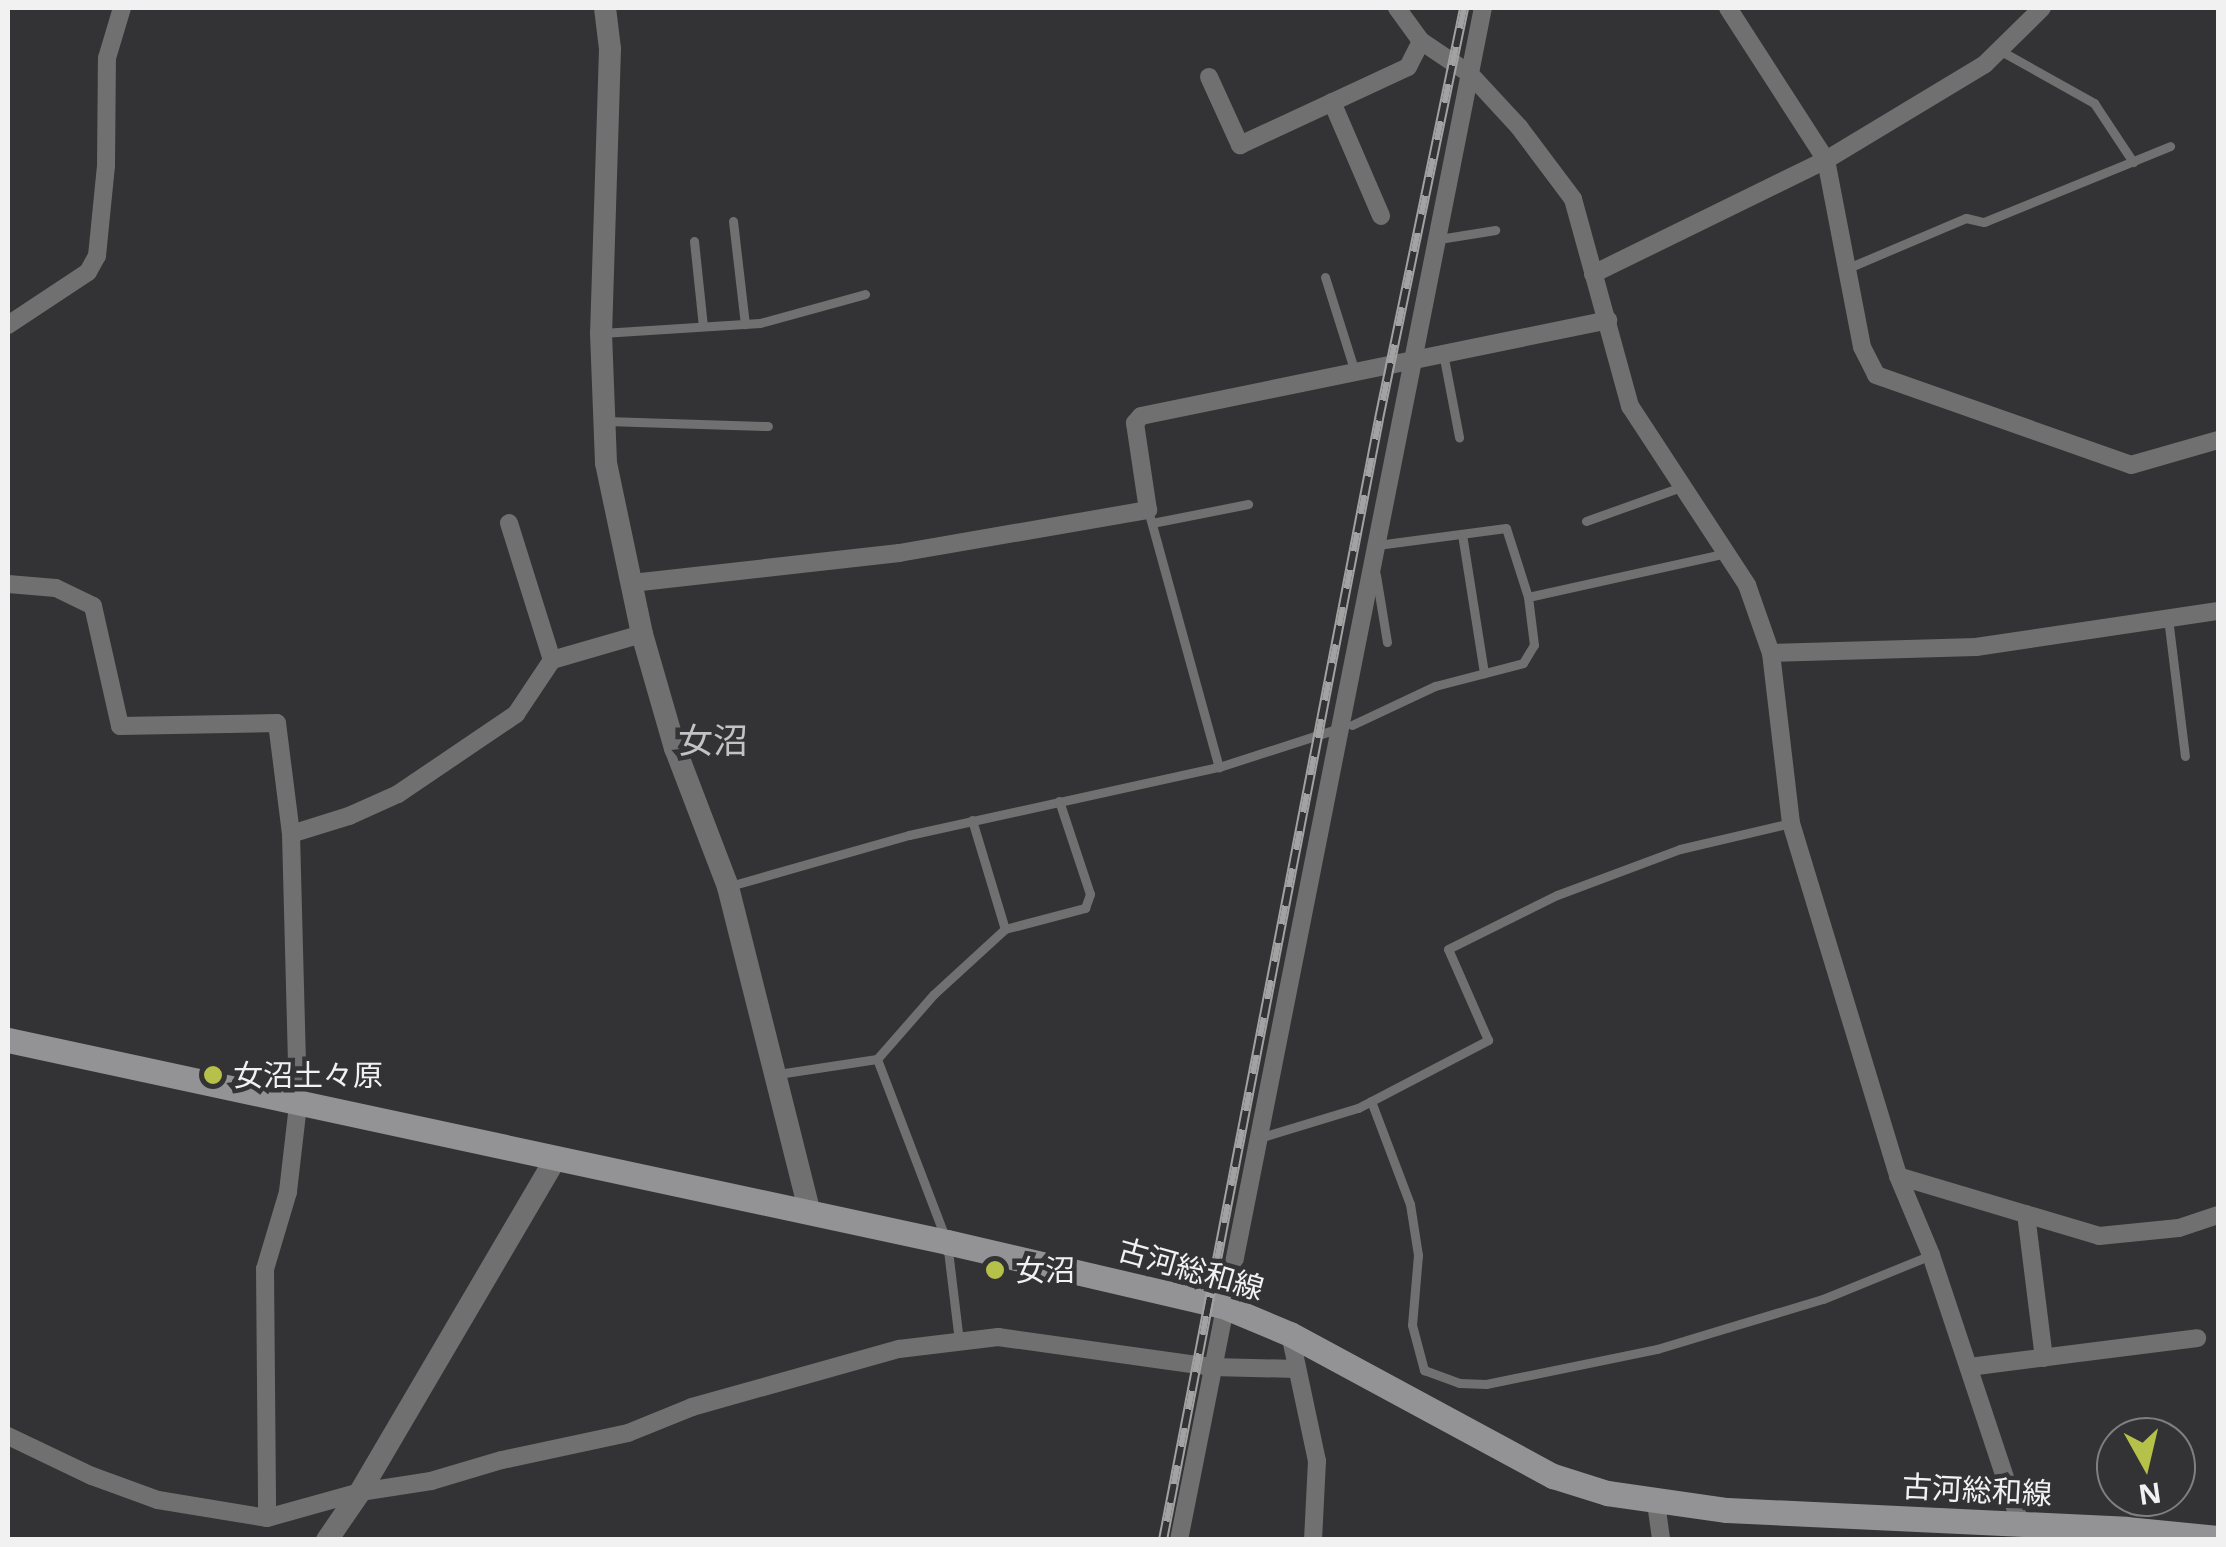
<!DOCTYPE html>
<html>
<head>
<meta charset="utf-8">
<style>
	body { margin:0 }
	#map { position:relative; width:2226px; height:1547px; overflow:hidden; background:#333234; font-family:"Open Sans","Noto Sans JP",sans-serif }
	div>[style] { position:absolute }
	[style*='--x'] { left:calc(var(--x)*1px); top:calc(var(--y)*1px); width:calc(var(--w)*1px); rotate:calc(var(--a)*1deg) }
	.service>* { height:9px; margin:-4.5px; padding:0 4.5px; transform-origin:4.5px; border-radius:4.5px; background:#707071 }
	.minor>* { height:18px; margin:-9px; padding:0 9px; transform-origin:9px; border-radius:9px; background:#707071 }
	.tertiary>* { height:22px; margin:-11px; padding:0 11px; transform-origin:11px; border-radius:11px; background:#707071 }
	.secondary>* { height:25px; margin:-12.5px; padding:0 12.5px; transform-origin:12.5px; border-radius:12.5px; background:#939294 }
	.rail>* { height:10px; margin-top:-5px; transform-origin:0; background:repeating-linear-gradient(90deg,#333234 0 19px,#a2a2a3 0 38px); box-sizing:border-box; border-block:2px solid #a2a2a3 }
	.dots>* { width:28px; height:28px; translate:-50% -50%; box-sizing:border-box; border:5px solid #333234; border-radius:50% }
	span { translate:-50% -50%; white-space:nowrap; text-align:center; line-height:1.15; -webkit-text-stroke:9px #333234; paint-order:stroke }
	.poi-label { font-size:30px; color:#f1f1f2 }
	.left { translate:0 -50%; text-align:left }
	.street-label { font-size:30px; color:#f1f1f2 }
	.quarter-label { font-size:35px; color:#c3c2c4 }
	.frame { position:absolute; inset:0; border:10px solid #f1f1f2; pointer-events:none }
	.north { position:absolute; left:2096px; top:1417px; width:100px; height:100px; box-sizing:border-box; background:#333234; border:2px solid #7f7e80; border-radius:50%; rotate:172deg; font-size:28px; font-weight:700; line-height:40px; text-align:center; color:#f1f1f2 }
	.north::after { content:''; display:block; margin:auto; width:35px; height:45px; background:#b6c149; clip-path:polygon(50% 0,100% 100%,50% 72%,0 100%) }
</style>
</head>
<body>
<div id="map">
	<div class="service">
		<i style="--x:2001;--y:51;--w:107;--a:29.2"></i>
		<i style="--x:2094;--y:103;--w:71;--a:56.5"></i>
		<i style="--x:733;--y:221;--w:104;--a:83.4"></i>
		<i style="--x:1439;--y:239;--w:57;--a:-9.1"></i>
		<i style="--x:694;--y:241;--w:85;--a:84"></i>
		<i style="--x:1848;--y:268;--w:128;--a:-23"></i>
		<i style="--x:1966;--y:218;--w:18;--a:13"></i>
		<i style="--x:1984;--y:222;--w:201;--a:-22.2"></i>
		<i style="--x:1325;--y:277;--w:100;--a:72.5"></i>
		<i style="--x:602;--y:333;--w:158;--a:-3.6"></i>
		<i style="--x:760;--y:323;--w:109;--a:-15.4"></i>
		<i style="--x:1443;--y:353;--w:86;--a:79.2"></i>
		<i style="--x:606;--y:421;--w:162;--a:1.8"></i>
		<i style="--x:1148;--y:510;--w:267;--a:74.6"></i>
		<i style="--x:1586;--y:521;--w:101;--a:-19.7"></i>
		<i style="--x:1152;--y:523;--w:98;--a:-11.2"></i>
		<i style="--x:1462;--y:534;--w:141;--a:81"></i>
		<i style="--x:1376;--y:575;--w:68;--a:80.7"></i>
		<i style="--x:1528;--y:597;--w:203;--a:-12.5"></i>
		<i style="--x:2168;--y:618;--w:139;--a:83"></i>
		<i style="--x:1352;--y:725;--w:92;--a:-25.2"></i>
		<i style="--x:1435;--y:686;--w:91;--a:-14.6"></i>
		<i style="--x:1523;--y:663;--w:21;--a:-59"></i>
		<i style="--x:1534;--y:645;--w:48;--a:-97.1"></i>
		<i style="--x:1528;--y:597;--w:72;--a:-107.7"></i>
		<i style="--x:1506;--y:528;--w:130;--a:172.5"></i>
		<i style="--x:972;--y:820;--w:114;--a:73.2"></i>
		<i style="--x:730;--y:886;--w:186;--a:-15.9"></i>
		<i style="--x:909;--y:835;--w:317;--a:-12.4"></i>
		<i style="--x:1219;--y:767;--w:124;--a:-17.9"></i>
		<i style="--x:877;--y:1059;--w:196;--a:69.1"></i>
		<i style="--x:947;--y:1242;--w:100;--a:83.1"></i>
		<i style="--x:778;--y:1074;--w:100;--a:-8.6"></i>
		<i style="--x:877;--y:1059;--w:86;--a:-48.8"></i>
		<i style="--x:934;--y:994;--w:96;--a:-42.5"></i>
		<i style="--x:1005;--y:929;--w:83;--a:-14.7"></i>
		<i style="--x:1085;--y:908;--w:15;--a:-70"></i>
		<i style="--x:1090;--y:894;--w:98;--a:-108.4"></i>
		<i style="--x:1371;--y:1101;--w:110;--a:69.3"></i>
		<i style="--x:1410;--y:1204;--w:52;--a:81.1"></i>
		<i style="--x:1418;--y:1255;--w:70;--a:94.9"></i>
		<i style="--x:1412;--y:1325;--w:47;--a:75.1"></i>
		<i style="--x:1424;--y:1370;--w:37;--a:20"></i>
		<i style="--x:1459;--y:1383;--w:27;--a:2"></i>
		<i style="--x:1486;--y:1384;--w:175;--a:-11.6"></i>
		<i style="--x:1657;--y:1349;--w:173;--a:-16.8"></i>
		<i style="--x:1823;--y:1299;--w:117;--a:-22.2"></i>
		<i style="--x:1259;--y:1138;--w:103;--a:-16.9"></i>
		<i style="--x:1358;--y:1108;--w:147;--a:-27.6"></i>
		<i style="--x:1488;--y:1040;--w:99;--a:-113.7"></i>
		<i style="--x:1448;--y:949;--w:122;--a:-26.4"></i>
		<i style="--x:1557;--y:895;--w:131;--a:-20.5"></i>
		<i style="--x:1680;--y:849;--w:114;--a:-13.2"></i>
	</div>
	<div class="minor">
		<i style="--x:1397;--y:8;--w:41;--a:54"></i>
		<i style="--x:1421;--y:41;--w:59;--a:34"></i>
		<i style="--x:1470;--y:74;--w:72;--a:47.2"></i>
		<i style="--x:1519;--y:127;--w:90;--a:53.1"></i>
		<i style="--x:1573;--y:199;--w:215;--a:74.6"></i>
		<i style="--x:1630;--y:406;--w:214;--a:56.8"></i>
		<i style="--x:1747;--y:585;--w:72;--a:70.6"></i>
		<i style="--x:1771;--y:653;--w:171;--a:83.3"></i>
		<i style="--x:1791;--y:823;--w:369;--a:73.1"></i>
		<i style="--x:1898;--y:1176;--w:86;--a:67.3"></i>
		<i style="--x:1931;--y:1255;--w:285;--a:71.6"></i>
		<i style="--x:1728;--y:8;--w:181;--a:57.2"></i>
		<i style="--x:1826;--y:160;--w:190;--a:79.1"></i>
		<i style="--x:1862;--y:347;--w:31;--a:63"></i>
		<i style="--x:1876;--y:375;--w:270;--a:19.4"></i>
		<i style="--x:2131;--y:465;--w:91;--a:-16"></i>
		<i style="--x:1209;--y:77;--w:75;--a:65.5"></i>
		<i style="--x:1240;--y:145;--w:185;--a:-24.9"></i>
		<i style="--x:1408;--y:67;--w:29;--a:-63"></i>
		<i style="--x:1332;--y:102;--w:124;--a:66.7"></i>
		<i style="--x:1593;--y:274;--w:259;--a:-26.1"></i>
		<i style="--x:1826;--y:160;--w:186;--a:-31.1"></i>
		<i style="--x:1985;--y:64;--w:80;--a:-44.5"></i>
		<i style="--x:8;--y:325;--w:96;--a:-33.5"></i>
		<i style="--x:88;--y:272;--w:18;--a:-61"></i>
		<i style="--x:97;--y:256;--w:90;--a:-84.3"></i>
		<i style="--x:106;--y:166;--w:108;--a:-89.5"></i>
		<i style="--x:107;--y:58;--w:52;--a:-73.3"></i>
		<i style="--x:509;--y:523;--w:144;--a:72.6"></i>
		<i style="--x:632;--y:583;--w:269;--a:-6.4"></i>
		<i style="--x:899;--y:553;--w:253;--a:-9.8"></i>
		<i style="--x:1148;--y:510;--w:88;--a:-98.5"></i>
		<i style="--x:1135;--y:423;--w:9;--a:-49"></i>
		<i style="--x:1141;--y:416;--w:477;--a:-11.6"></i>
		<i style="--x:8;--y:584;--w:48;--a:4.8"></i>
		<i style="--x:56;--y:588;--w:41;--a:25.9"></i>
		<i style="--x:93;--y:606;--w:123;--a:77.3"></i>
		<i style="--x:120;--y:726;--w:157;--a:-1.1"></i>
		<i style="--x:277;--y:723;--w:112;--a:82.8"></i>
		<i style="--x:291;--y:834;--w:271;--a:88.5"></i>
		<i style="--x:298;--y:1105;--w:88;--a:96.6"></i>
		<i style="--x:288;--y:1192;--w:80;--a:106.6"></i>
		<i style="--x:265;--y:1269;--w:249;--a:89.5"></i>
		<i style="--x:1771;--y:653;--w:205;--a:-1.7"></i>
		<i style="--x:1976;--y:647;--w:245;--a:-8.5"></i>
		<i style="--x:291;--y:834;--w:61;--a:-17.2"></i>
		<i style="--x:349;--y:816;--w:54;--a:-24.2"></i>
		<i style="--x:398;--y:794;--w:143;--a:-34.1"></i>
		<i style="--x:516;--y:714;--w:65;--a:-56.3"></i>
		<i style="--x:552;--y:660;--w:94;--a:-16.1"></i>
		<i style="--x:1898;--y:1176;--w:210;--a:16.6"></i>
		<i style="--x:2099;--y:1236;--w:80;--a:-5.7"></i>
		<i style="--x:2179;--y:1228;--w:41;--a:-18.4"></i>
		<i style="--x:2026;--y:1214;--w:145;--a:82.9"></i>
		<i style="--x:1290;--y:1334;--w:130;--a:78"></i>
		<i style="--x:1317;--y:1461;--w:79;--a:92.9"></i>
		<i style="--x:1969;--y:1367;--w:230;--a:-7.2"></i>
		<i style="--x:8;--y:1436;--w:93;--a:25.5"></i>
		<i style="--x:92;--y:1476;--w:70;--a:20"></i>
		<i style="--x:158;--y:1500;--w:110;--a:9.4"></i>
		<i style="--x:267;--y:1518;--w:97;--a:-15.6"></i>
		<i style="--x:360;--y:1492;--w:72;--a:-8.8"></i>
		<i style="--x:431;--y:1481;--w:74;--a:-16.5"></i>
		<i style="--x:502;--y:1460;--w:129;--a:-12.1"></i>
		<i style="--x:628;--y:1433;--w:69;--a:-22.1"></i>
		<i style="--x:692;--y:1407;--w:215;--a:-15.7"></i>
		<i style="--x:899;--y:1349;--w:100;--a:-6.9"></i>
		<i style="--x:998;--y:1337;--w:215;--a:8"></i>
		<i style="--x:1211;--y:1367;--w:85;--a:1.3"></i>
		<i style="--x:1656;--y:1503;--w:37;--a:82"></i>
		<i style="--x:1179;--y:1540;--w:1562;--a:-78.78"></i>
	</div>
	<div class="tertiary">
		<i style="--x:605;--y:8;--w:41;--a:83"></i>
		<i style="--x:610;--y:49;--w:284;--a:91.8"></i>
		<i style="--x:601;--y:333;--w:130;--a:87.8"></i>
		<i style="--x:606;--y:463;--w:175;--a:78.1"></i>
		<i style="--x:642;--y:634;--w:119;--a:73.9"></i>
		<i style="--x:675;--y:748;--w:149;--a:69.1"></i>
		<i style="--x:728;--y:887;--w:337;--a:75.9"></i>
		<i style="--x:327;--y:1540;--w:58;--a:-55.5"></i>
		<i style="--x:360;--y:1492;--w:386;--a:-59.6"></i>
	</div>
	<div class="secondary">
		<i style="--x:8;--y:1040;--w:960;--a:12.14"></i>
		<i style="--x:947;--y:1242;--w:283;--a:13.1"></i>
		<i style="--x:1223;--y:1306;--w:73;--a:22.7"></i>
		<i style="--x:1290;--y:1334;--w:299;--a:28.4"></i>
		<i style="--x:1553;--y:1476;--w:57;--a:17.5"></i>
		<i style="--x:1607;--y:1493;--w:121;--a:8.1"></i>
		<i style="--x:1727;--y:1510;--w:399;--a:2.7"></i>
		<i style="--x:2126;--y:1529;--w:92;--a:5.6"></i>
	</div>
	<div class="rail">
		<i style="--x:1163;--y:1540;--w:1142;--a:-79.09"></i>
		<i style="--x:1379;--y:419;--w:420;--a:-78.3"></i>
	</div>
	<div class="dots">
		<i style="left:213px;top:1075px;background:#b6c149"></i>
		<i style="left:995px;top:1270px;background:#b6c149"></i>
	</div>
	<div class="poi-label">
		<span class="left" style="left:233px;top:1075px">女沼土々原</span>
		<span class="left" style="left:1015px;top:1270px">女沼</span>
	</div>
	<div class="street-label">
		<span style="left:1191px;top:1269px;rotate:16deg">古河総和線</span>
		<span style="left:1977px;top:1490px;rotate:3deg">古河総和線</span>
	</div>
	<div class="quarter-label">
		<span style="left:713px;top:740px">女沼</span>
	</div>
	<div class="frame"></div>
	<div class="north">N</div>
</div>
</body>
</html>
